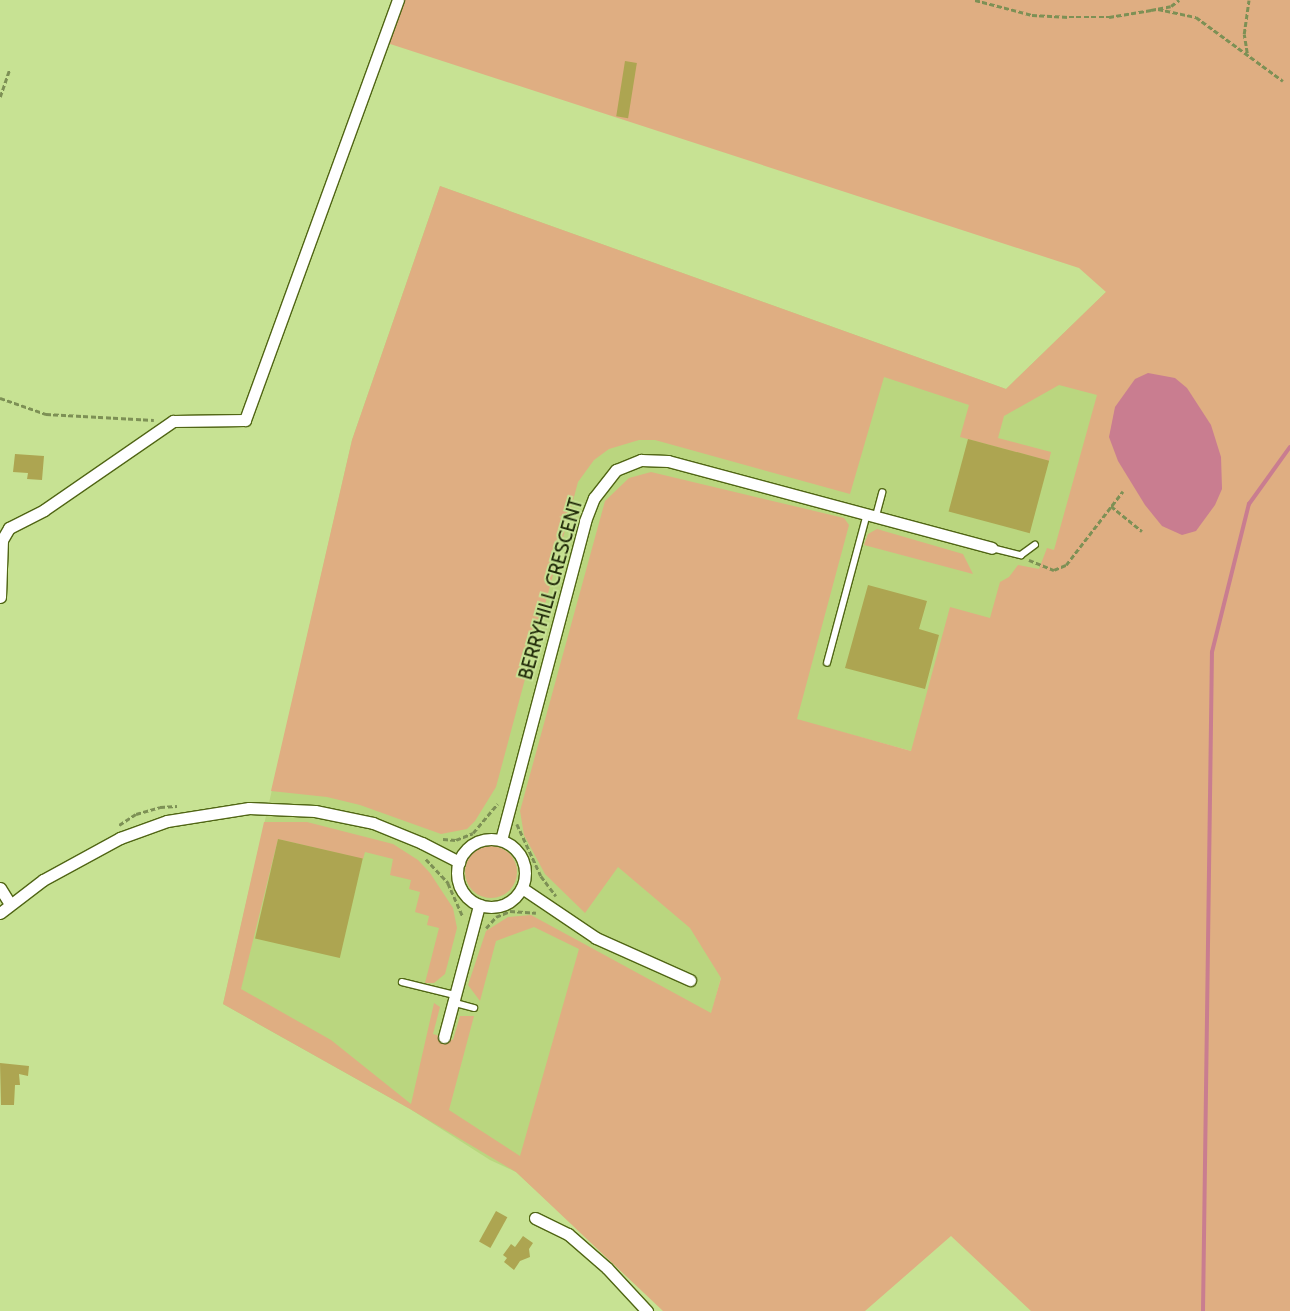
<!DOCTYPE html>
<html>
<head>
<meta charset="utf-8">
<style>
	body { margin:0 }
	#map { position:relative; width:1290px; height:1311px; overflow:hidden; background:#c7e293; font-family:Cabin,sans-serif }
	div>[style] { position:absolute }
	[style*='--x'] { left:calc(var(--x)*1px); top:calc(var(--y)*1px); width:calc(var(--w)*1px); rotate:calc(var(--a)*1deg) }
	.built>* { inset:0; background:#bad67f }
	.green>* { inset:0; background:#dfae82 }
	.round { border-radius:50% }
	.water>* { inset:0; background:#c97d90 }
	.stream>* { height:4px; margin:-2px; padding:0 2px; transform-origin:2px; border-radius:2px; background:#c97d90 }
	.building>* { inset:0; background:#ada551; transform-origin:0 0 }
	.path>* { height:2.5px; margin-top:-1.25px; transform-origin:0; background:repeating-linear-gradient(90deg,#7d9055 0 5px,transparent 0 7.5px) }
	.roads { filter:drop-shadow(1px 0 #506514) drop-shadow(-1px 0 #506514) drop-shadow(0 1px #506514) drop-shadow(0 -1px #506514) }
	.lane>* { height:5.5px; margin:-2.75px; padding:0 2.75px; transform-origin:2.75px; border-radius:2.75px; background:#fff }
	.street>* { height:11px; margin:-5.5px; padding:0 5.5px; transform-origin:5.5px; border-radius:5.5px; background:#fff }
	.street>.ring { margin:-5.5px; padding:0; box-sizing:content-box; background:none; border:11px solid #fff; border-radius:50% }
	span { translate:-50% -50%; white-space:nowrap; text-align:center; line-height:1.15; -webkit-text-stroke:4px #c7e293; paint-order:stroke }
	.street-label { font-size:19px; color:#1c2505 }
</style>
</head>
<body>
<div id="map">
	<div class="built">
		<i style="clip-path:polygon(440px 186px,1006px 389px,1106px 292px,1283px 447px,996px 774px,790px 718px,639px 1286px,516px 1172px,490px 1160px,410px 1109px,223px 1004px,352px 440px)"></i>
	</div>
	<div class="green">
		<i style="clip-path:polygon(396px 0,1290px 0,1290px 1311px,1031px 1311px,951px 1236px,865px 1311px,663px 1311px,516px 1172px,410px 1109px,223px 1004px,264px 822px,307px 822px,393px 844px,418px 860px,430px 873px,453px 908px,457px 928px,445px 974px,434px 983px,425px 983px,439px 928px,427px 925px,429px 916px,415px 912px,420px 892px,409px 889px,411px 880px,390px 875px,393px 859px,365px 852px,363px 859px,278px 839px,241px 989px,331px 1040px,411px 1104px,434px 1003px,440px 1007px,433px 1034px,453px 1040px,460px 1016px,474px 1016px,449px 1110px,520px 1156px,579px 949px,534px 927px,496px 941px,480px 1001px,468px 985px,486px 931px,508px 917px,531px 915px,711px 1013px,721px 978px,690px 928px,618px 867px,585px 913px,545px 874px,524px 835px,520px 811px,605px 501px,629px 478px,651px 472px,844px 518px,849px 525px,797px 719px,911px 751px,950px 607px,990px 618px,1000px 582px,1009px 577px,1018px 565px,1039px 569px,1047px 548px,1054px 550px,1097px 395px,1059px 385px,1004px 416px,998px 438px,1051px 452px,1049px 461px,960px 437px,969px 405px,884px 377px,850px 494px,655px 440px,639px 440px,609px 449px,594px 460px,578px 482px,496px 787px,475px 821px,467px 829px,441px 834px,360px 805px,327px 797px,271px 791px,352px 440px,440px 186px,1006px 389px,1106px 292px,1079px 268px,381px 41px)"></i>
		<i style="clip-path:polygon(877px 529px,963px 554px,973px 574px,864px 545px,868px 534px)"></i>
		<i class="round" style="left:465px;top:846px;width:52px;height:52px"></i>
	</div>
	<div class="water">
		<i style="clip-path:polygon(1148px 373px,1175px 378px,1187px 388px,1211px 425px,1221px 457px,1222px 489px,1215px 505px,1196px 531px,1182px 535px,1162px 526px,1145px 505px,1118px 461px,1109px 437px,1115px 407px,1135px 379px)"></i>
	</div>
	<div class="stream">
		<i style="--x:1203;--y:1311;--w:659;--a:-89.22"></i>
		<i style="--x:1212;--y:652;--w:153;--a:-76"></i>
		<i style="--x:1249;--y:504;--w:70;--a:-54.3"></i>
	</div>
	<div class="building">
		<i style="left:625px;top:61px;width:12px;height:56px;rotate:9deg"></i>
		<i style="left:968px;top:439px;width:84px;height:75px;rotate:15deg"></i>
		<i style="clip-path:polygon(15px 454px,44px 456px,42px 480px,27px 479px,28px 473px,13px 472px)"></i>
		<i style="clip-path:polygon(868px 585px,927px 601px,919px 629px,939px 635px,925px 689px,845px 668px)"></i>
		<i style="left:278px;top:839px;width:87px;height:102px;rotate:13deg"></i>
		<i style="clip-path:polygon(0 1063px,29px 1066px,28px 1076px,19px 1074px,20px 1085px,15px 1085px,14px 1105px,1px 1105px)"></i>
		<i style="left:496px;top:1211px;width:13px;height:35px;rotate:29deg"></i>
		<i style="clip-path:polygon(523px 1236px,533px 1243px,529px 1249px,530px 1257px,520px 1261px,514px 1270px,504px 1262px,507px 1258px,503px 1255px,511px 1244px,515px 1247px)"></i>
	</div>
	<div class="path">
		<i style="--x:975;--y:0;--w:59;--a:14.7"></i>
		<i style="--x:1032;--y:15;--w:37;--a:3"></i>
		<i style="--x:1069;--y:17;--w:40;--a:0"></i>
		<i style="--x:1109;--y:17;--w:43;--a:-9.5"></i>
		<i style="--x:1151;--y:10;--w:20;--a:-11"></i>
		<i style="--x:1171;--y:6;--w:10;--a:-37"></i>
		<i style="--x:1158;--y:9;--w:39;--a:12"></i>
		<i style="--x:1196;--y:17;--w:108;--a:36.3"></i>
		<i style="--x:1247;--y:53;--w:19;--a:-99"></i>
		<i style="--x:1244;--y:34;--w:34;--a:-82"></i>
		<i style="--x:0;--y:97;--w:28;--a:-71"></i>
		<i style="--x:0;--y:398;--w:49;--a:19.2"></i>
		<i style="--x:46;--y:414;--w:108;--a:3.2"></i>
		<i style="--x:1111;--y:506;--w:40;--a:39"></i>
		<i style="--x:1029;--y:560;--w:27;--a:22"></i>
		<i style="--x:1054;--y:570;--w:13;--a:-23"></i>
		<i style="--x:1066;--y:565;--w:93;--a:-52.4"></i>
		<i style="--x:517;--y:824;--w:57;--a:65.2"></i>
		<i style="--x:541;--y:876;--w:25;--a:53"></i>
		<i style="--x:119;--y:825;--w:20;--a:-33"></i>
		<i style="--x:136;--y:814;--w:25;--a:-16"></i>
		<i style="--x:160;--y:807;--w:17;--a:-3"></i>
		<i style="--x:443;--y:839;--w:13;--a:4"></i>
		<i style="--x:456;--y:840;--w:18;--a:-22"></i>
		<i style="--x:473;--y:833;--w:38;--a:-50"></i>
		<i style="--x:426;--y:859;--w:33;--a:47"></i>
		<i style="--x:448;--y:883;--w:36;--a:66"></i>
		<i style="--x:486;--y:928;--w:15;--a:-48"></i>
		<i style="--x:496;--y:917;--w:15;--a:-23"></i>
		<i style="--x:510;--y:911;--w:26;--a:4"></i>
	</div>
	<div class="roads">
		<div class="lane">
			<i style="--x:876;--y:516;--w:24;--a:-75"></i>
			<i style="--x:992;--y:548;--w:30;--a:14"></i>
			<i style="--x:1021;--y:555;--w:17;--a:-36"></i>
			<i style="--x:827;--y:663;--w:154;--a:-75"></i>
			<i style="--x:402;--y:982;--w:55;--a:13.8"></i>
			<i style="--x:452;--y:1002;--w:23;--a:15"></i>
		</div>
		<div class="street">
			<i style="--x:0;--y:597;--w:57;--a:-88"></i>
			<i style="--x:2;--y:540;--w:14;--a:-60"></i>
			<i style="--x:9;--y:528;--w:39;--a:-27"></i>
			<i style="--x:44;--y:510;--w:157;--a:-34.6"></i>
			<i style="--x:173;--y:421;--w:72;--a:-0.8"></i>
			<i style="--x:245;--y:420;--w:447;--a:-70"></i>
			<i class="ring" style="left:457px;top:839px;width:57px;height:57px"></i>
			<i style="--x:501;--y:840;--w:330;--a:-75.2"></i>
			<i style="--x:585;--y:521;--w:25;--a:-69"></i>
			<i style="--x:594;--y:498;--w:36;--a:-52"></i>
			<i style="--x:616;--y:470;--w:27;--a:-22"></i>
			<i style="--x:641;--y:460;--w:27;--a:2"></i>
			<i style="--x:668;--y:461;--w:335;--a:15"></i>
			<i style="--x:0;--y:888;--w:19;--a:58"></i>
			<i style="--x:522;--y:888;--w:89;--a:34"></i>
			<i style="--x:596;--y:938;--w:103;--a:24.1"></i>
			<i style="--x:0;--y:913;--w:54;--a:-37.5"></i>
			<i style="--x:43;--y:880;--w:88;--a:-28.6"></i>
			<i style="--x:120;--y:838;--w:50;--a:-19.9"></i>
			<i style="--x:167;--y:821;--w:83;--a:-9"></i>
			<i style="--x:249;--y:808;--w:66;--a:2.6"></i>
			<i style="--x:315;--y:811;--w:59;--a:11.7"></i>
			<i style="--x:373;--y:823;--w:53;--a:22.2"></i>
			<i style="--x:422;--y:843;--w:42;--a:27.2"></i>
			<i style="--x:444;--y:1037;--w:137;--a:-75.1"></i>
			<i style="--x:535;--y:1218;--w:37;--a:26"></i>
			<i style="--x:568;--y:1234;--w:52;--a:41.1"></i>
			<i style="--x:607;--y:1268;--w:59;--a:47.1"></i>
		</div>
	</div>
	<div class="street-label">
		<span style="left:551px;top:589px;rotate:-74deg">BERRYHILL CRESCENT</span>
	</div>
</div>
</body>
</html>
